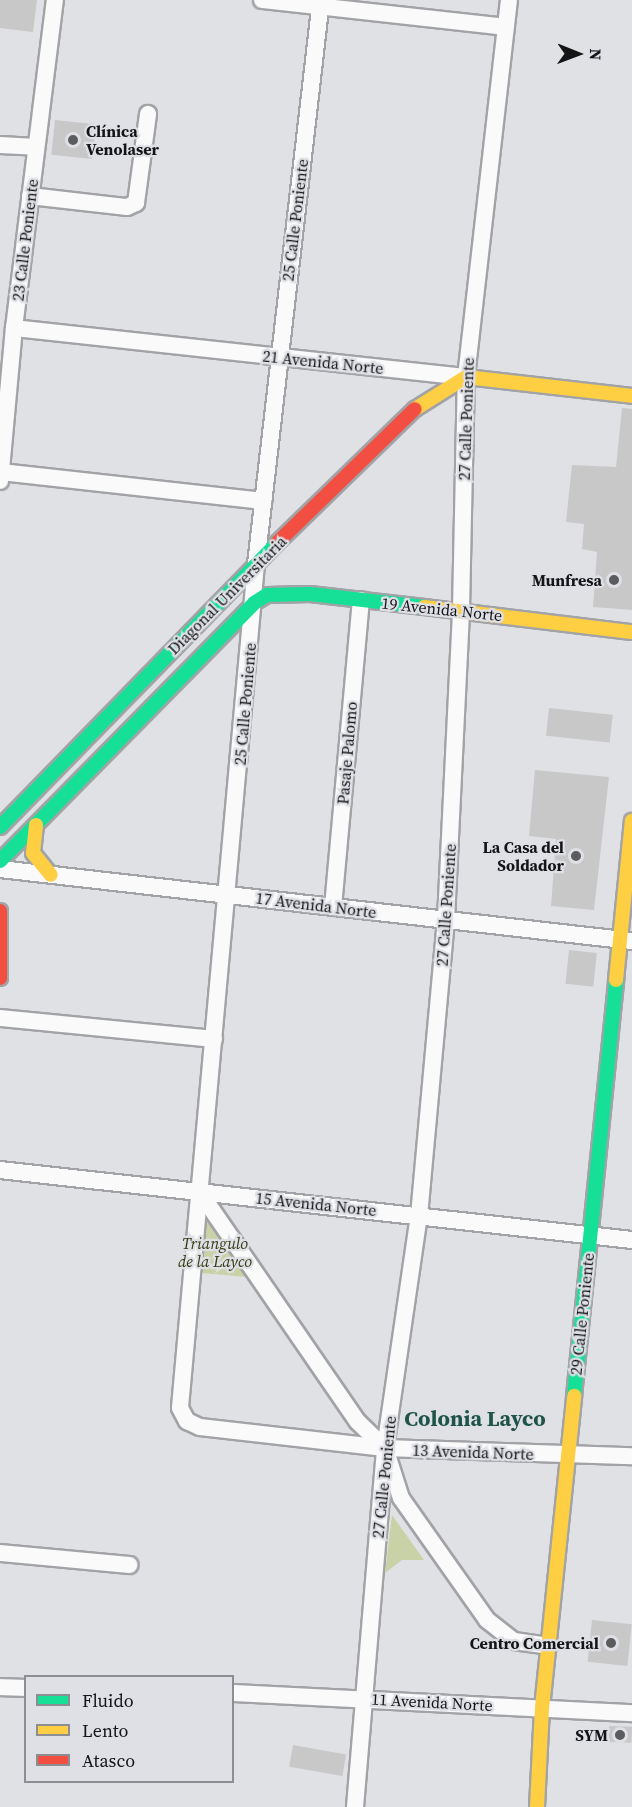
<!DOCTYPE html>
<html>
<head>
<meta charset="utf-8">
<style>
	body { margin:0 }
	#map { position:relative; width:632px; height:1807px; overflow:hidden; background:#e0e1e4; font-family:"Source Serif 4",serif }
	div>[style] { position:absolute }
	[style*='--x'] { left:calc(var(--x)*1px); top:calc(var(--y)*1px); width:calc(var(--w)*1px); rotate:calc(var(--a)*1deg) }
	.green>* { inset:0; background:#c8d2a6 }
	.building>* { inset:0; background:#c9c8c9; transform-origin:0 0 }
	.roads { filter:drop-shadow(2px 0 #a2a3a6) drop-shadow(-2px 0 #a2a3a6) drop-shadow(0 2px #a2a3a6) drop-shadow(0 -2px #a2a3a6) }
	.street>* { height:16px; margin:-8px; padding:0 8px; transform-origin:8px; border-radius:8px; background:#fafafb }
	.fast>* { height:14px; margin:-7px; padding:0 7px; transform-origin:7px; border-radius:7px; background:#16e098 }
	.slow>* { height:14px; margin:-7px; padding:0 7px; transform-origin:7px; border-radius:7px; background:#ffcf43 }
	.jam>* { height:14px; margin:-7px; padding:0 7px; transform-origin:7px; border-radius:7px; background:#f24e42 }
	.dots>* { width:16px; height:16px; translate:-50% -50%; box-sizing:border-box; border:3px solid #dee0e6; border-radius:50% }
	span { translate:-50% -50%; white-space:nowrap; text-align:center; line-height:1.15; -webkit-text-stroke:4.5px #dee0e6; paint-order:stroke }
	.poi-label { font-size:16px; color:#141416; font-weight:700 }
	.left { translate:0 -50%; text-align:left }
	.right { translate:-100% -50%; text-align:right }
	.street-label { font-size:16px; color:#141416 }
	.park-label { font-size:16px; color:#353c14; font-style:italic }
	.district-label { font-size:22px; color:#1e5347; font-weight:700 }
	.legend { position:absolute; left:24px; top:1675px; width:210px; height:108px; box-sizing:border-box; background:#dee0e6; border:2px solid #8d8e93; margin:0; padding:8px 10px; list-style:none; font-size:18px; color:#141416 }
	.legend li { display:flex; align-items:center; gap:12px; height:30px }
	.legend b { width:30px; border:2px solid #8d8e93 }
	.north { position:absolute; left:548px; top:24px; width:60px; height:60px; -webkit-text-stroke:4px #dee0e6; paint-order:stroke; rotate:91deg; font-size:16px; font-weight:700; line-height:24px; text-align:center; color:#141416 }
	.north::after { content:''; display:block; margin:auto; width:21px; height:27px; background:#141416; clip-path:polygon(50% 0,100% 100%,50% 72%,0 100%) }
</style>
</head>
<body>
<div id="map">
	<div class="green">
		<i style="clip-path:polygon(199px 1191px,259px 1278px,191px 1272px)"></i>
		<i style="clip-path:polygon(392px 1515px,424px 1560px,402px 1560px,385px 1573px)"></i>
	</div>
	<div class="building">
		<i style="clip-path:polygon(0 0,37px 0,33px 32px,0 28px)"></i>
		<i style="left:55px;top:120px;width:41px;height:35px;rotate:6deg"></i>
		<i style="clip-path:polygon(622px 408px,632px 409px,632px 610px,593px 607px,597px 552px,582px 549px,584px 524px,566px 522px,572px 465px,616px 467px)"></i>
		<i style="left:549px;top:708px;width:64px;height:28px;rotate:6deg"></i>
		<i style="clip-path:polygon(535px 770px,609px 777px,594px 910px,551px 906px,556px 839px,529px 836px)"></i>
		<i style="left:569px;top:950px;width:28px;height:34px;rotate:6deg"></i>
		<i style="left:592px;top:1620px;width:40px;height:42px;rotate:6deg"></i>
		<i style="left:609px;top:1726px;width:23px;height:16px;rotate:2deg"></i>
		<i style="left:293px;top:1745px;width:54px;height:22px;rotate:10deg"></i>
	</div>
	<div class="roads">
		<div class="street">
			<i style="--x:262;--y:0;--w:245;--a:6.3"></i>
			<i style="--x:321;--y:0;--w:568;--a:96.57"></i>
			<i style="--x:256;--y:564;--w:847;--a:95.15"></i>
			<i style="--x:180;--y:1408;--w:15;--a:62"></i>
			<i style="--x:187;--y:1421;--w:14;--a:25"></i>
			<i style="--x:200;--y:1427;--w:186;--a:6.5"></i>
			<i style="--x:385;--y:1448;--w:247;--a:1.9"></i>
			<i style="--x:0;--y:145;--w:36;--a:3"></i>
			<i style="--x:30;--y:196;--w:98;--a:6.5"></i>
			<i style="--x:127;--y:207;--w:10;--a:-24"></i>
			<i style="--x:136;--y:203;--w:90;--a:-82.3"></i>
			<i style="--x:14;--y:328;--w:455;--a:6.2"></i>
			<i style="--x:1;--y:472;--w:264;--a:6.3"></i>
			<i style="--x:0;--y:481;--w:154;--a:-84.8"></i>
			<i style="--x:14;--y:328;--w:331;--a:-82.9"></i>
			<i style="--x:0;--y:869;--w:636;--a:6.5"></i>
			<i style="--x:333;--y:907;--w:308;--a:-84.8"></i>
			<i style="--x:0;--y:1018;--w:215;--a:5.6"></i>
			<i style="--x:0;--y:1170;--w:636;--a:6.32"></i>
			<i style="--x:199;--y:1191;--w:280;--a:55.5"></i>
			<i style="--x:358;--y:1422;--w:37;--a:44"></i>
			<i style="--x:385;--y:1448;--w:52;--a:72.3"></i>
			<i style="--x:401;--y:1498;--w:149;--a:54.8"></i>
			<i style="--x:487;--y:1620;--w:34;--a:38"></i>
			<i style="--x:514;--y:1641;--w:35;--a:8"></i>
			<i style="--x:0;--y:1553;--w:130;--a:5.3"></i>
			<i style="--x:0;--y:1687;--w:26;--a:2"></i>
			<i style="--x:232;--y:1693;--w:400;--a:2.9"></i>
			<i style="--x:355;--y:1807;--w:360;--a:-85.2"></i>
			<i style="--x:385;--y:1448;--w:234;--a:-81.7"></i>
			<i style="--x:419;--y:1216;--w:298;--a:-84.8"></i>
			<i style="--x:446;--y:919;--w:309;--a:-87.2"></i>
			<i style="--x:461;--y:610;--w:233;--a:-88.8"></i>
			<i style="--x:466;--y:377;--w:379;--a:-83.5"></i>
		</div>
		<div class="fast">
			<i style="--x:0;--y:827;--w:397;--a:-45.7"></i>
			<i style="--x:0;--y:861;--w:362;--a:-45.4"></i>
			<i style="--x:254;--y:603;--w:15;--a:-32"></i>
			<i style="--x:267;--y:595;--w:43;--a:-1.3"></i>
			<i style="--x:310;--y:594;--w:115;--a:6.5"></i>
			<i style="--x:574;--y:1396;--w:418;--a:-84.2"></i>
		</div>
		<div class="slow">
			<i style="--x:415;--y:409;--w:60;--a:-32.1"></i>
			<i style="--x:466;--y:377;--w:167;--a:6.5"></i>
			<i style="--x:424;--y:607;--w:209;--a:6.9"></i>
			<i style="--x:36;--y:825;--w:28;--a:96"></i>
			<i style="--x:33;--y:853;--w:28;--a:51"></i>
			<i style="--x:616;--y:980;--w:160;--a:-84.3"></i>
			<i style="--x:537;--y:1807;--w:99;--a:-87.1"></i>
			<i style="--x:542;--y:1708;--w:314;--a:-84.1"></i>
		</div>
		<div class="jam">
			<i style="--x:277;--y:543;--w:192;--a:-44.2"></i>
			<i style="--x:0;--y:911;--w:67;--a:90"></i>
		</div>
	</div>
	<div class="dots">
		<i style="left:73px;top:140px;background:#5b5c5e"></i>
		<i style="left:614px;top:580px;background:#5b5c5e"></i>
		<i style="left:576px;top:856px;background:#5b5c5e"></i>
		<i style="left:611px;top:1643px;background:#5b5c5e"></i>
		<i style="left:620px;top:1735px;background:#5b5c5e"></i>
	</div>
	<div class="poi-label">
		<span class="left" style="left:86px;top:140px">Clínica<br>Venolaser</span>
		<span class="right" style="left:602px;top:580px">Munfresa</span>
		<span class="right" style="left:564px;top:856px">La Casa del<br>Soldador</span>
		<span class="right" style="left:599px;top:1643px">Centro Comercial</span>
		<span class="right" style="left:608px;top:1735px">SYM</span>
	</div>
	<div class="street-label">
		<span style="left:295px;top:220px;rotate:-83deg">25 Calle Poniente</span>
		<span style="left:25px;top:240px;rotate:-83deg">23 Calle Poniente</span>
		<span style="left:323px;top:362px;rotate:6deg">21 Avenida Norte</span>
		<span style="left:466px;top:419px;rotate:-88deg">27 Calle Poniente</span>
		<span style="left:227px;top:595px;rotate:-45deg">Diagonal Universitaria</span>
		<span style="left:442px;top:609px;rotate:6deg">19 Avenida Norte</span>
		<span style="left:245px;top:704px;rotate:-85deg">25 Calle Poniente</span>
		<span style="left:347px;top:753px;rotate:-85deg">Pasaje Palomo</span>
		<span style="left:316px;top:905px;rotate:7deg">17 Avenida Norte</span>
		<span style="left:446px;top:905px;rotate:-86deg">27 Calle Poniente</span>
		<span style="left:316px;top:1204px;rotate:6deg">15 Avenida Norte</span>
		<span style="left:582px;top:1314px;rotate:-84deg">29 Calle Poniente</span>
		<span style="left:473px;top:1452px;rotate:2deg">13 Avenida Norte</span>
		<span style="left:384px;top:1477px;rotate:-84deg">27 Calle Poniente</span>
		<span style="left:432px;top:1702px;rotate:3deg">11 Avenida Norte</span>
	</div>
	<div class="park-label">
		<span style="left:215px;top:1252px">Triangulo<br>de la Layco</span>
	</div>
	<div class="district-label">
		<span style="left:475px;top:1419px">Colonia Layco</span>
	</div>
	<ul class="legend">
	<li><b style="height:8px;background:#16e098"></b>Fluido</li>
	<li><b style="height:8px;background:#ffcf43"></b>Lento</li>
	<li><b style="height:8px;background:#f24e42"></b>Atasco</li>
	</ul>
	<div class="north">N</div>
</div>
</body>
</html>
